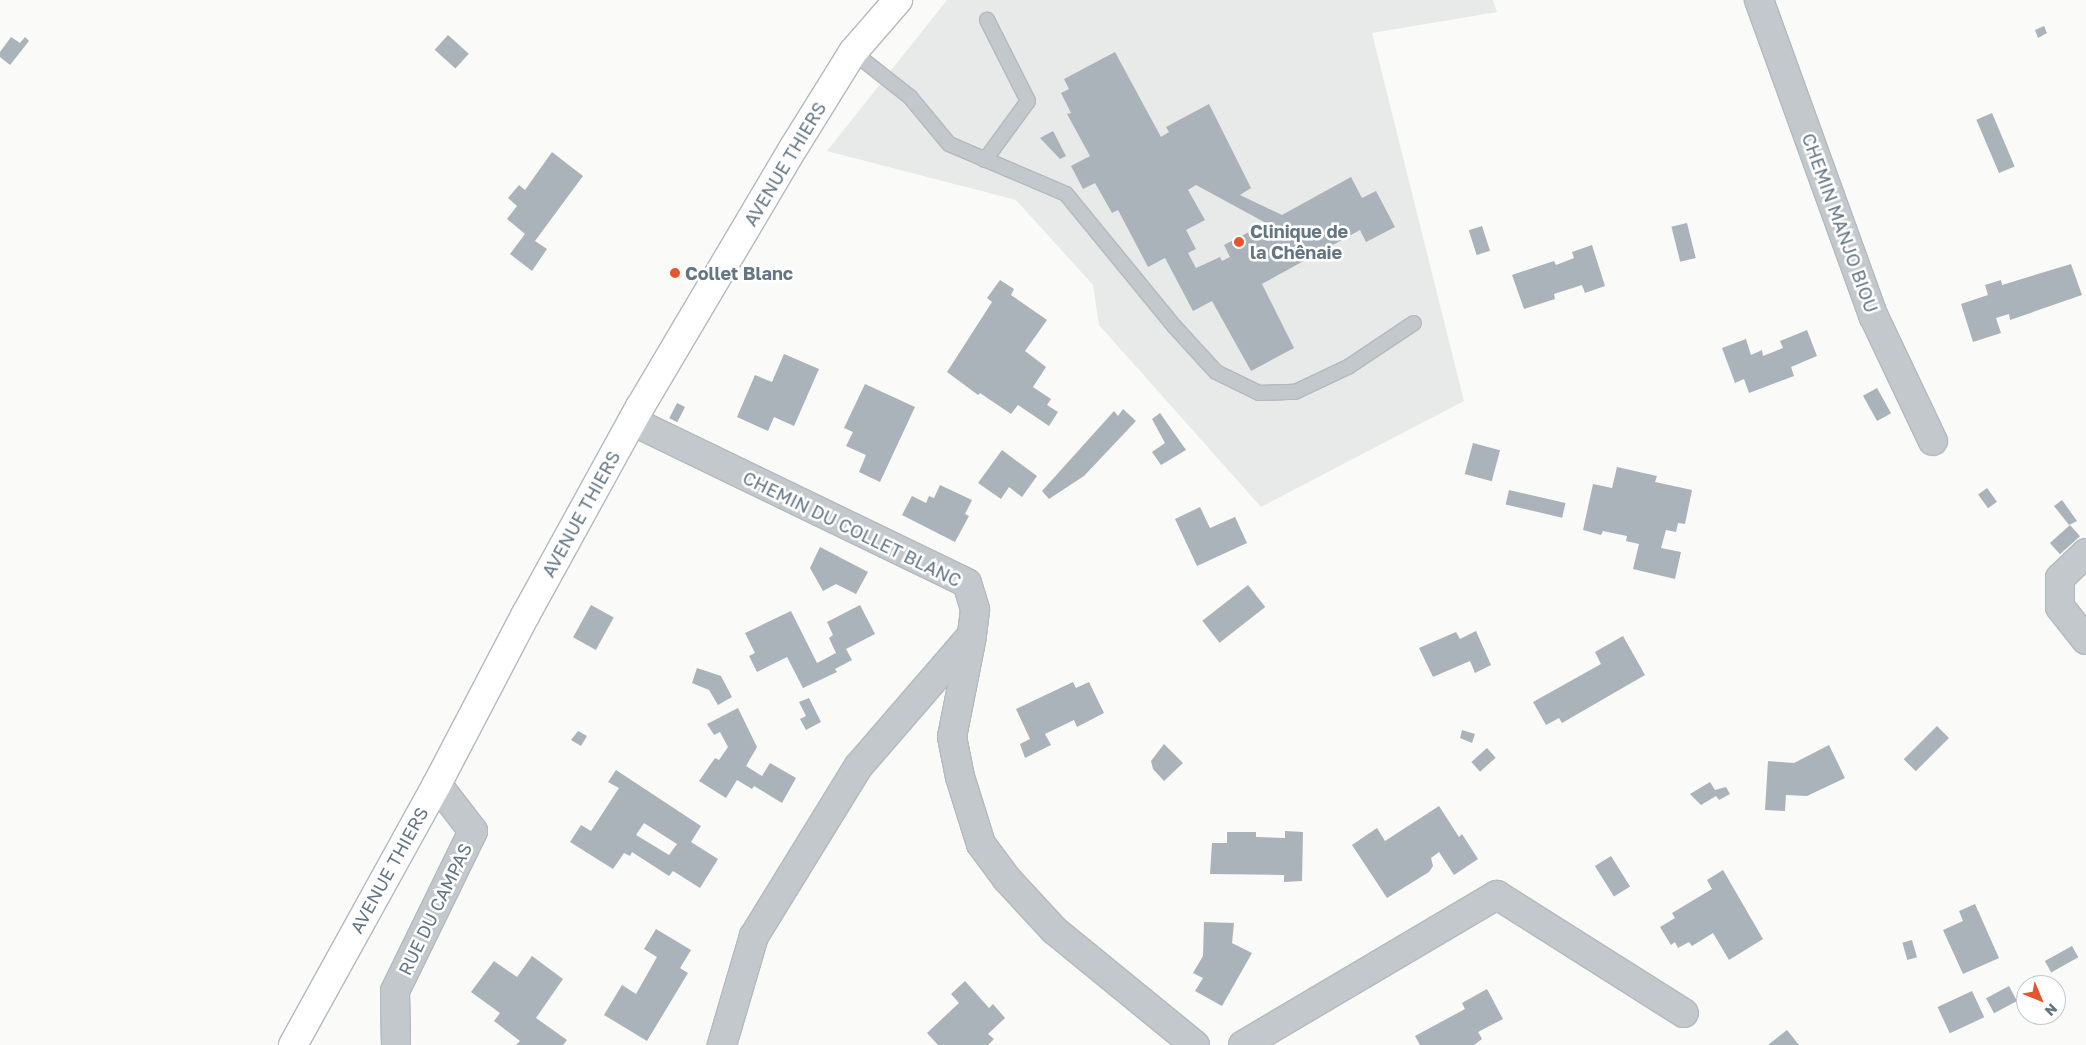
<!DOCTYPE html>
<html>
<head>
<meta charset="utf-8">
<style>
	body { margin:0 }
	#map { position:relative; width:2086px; height:1045px; overflow:hidden; background:#fafaf8; font-family:"Golos Text",sans-serif }
	div>[style] { position:absolute }
	[style*='--x'] { left:calc(var(--x)*1px); top:calc(var(--y)*1px); width:calc(var(--w)*1px); rotate:calc(var(--a)*1deg) }
	.built>* { inset:0; background:#e8e9e9 }
	.building>* { inset:0; background:#aab3b9; transform-origin:0 0 }
	.roads { filter:drop-shadow(1px 0 #b3babf) drop-shadow(-1px 0 #b3babf) drop-shadow(0 1px #b3babf) drop-shadow(0 -1px #b3babf) }
	.service>* { height:14px; margin:-7px; padding:0 7px; transform-origin:7px; border-radius:7px; background:#c3c8cc }
	.minor>* { height:28px; margin:-14px; padding:0 14px; transform-origin:14px; border-radius:14px; background:#c3c8cc }
	.secondary>* { height:28px; margin:-14px; padding:0 14px; transform-origin:14px; border-radius:14px; background:#fff }
	.dots>* { width:14px; height:14px; translate:-50% -50%; box-sizing:border-box; border:2px solid #fff; border-radius:50% }
	span { translate:-50% -50%; white-space:nowrap; text-align:center; line-height:1.15; -webkit-text-stroke:5px #fff; paint-order:stroke }
	.street-label { font-size:18px; color:#657683 }
	.poi-label { font-size:18px; color:#657683; font-weight:700 }
	.left { translate:0 -50%; text-align:left }
	.north { position:absolute; left:2016px; top:975px; width:50px; height:50px; box-sizing:border-box; background:#fff; border:1px solid #c1c8cd; border-radius:50%; rotate:135deg; font-size:14px; font-weight:700; line-height:20px; text-align:center; color:#657683 }
	.north::after { content:''; display:block; margin:auto; width:18px; height:22px; background:#e4572e; clip-path:polygon(50% 0,100% 100%,50% 72%,0 100%) }
</style>
</head>
<body>
<div id="map">
	<div class="built">
		<i style="clip-path:polygon(947px 0,1493px 0,1497px 12px,1372px 33px,1464px 401px,1261px 507px,1099px 325px,1093px 285px,1016px 200px,827px 151px)"></i>
	</div>
	<div class="building">
		<i style="clip-path:polygon(2044px 26px,2047px 33px,2038px 38px,2035px 30px)"></i>
		<i style="left:448px;top:35px;width:28px;height:20px;rotate:42deg"></i>
		<i style="clip-path:polygon(11px 37px,20px 43px,25px 37px,29px 41px,10px 65px,0 57px,0 52px)"></i>
		<i style="clip-path:polygon(evenodd,1115px 52px,1161px 137px,1169px 132px,1166px 127px,1209px 104px,1251px 188px,1240px 195px,1282px 215px,1351px 177px,1362px 198px,1376px 191px,1395px 227px,1366px 242px,1360px 230px,1262px 284px,1294px 348px,1251px 371px,1212px 301px,1193px 311px,1165px 258px,1148px 267px,1118px 210px,1112px 213px,1095px 183px,1083px 189px,1071px 166px,1090px 156px,1067px 114px,1071px 113px,1061px 93px,1069px 89px,1064px 79px,1115px 52px,1196px 185px,1266px 223px,1224px 245px,1230px 257px,1222px 261px,1220px 257px,1196px 268px,1188px 253px,1196px 249px,1186px 230px,1205px 220px,1188px 190px,1196px 185px)"></i>
		<i style="left:1992px;top:113px;width:58px;height:17px;rotate:67deg"></i>
		<i style="clip-path:polygon(1053px 131px,1066px 156px,1060px 159px,1040px 138px)"></i>
		<i style="clip-path:polygon(552px 152px,583px 176px,535px 241px,547px 249px,532px 271px,510px 254px,525px 234px,507px 219px,517px 206px,508px 198px,519px 185px,525px 190px)"></i>
		<i style="left:1687px;top:223px;width:36px;height:16px;rotate:76deg"></i>
		<i style="left:1482px;top:226px;width:26px;height:14px;rotate:72deg"></i>
		<i style="clip-path:polygon(1592px 245px,1605px 286px,1585px 293px,1582px 285px,1554px 294px,1555px 299px,1524px 309px,1512px 275px,1554px 261px,1556px 265px,1574px 258px,1572px 252px)"></i>
		<i style="clip-path:polygon(2071px 264px,2082px 295px,2010px 320px,2009px 314px,1996px 318px,2001px 333px,1973px 342px,1961px 304px,1988px 295px,1985px 285px,2001px 280px,2002px 285px)"></i>
		<i style="clip-path:polygon(1000px 280px,1014px 289px,1011px 295px,1047px 320px,1025px 351px,1046px 367px,1033px 387px,1051px 399px,1047px 405px,1058px 412px,1049px 426px,1018px 405px,1011px 414px,980px 393px,978px 395px,947px 372px,992px 302px,987px 298px)"></i>
		<i style="clip-path:polygon(1807px 330px,1817px 356px,1791px 367px,1794px 376px,1749px 393px,1744px 379px,1735px 383px,1722px 348px,1746px 339px,1751px 355px,1762px 350px,1763px 356px,1783px 348px,1780px 341px)"></i>
		<i style="clip-path:polygon(784px 354px,819px 369px,794px 426px,774px 417px,768px 431px,737px 417px,755px 375px,772px 382px)"></i>
		<i style="clip-path:polygon(865px 384px,915px 407px,880px 482px,859px 472px,866px 455px,846px 446px,853px 432px,844px 428px)"></i>
		<i style="left:1877px;top:388px;width:29px;height:16px;rotate:61deg"></i>
		<i style="left:677px;top:403px;width:9px;height:17px;rotate:27deg"></i>
		<i style="clip-path:polygon(1123px 409px,1136px 421px,1084px 476px,1049px 499px,1042px 491px,1114px 411px,1118px 416px)"></i>
		<i style="clip-path:polygon(1160px 413px,1186px 450px,1161px 465px,1152px 452px,1165px 443px,1152px 419px)"></i>
		<i style="left:1473px;top:443px;width:28px;height:32px;rotate:15deg"></i>
		<i style="clip-path:polygon(1002px 450px,1037px 476px,1022px 497px,1009px 487px,1001px 499px,978px 483px)"></i>
		<i style="clip-path:polygon(1617px 467px,1657px 476px,1655px 482px,1692px 490px,1685px 524px,1678px 523px,1676px 532px,1666px 530px,1661px 548px,1681px 552px,1675px 579px,1633px 569px,1639px 544px,1626px 541px,1627px 536px,1603px 531px,1601px 535px,1583px 530px,1593px 484px,1612px 488px)"></i>
		<i style="clip-path:polygon(940px 485px,972px 500px,965px 514px,969px 516px,955px 542px,902px 515px,912px 496px,926px 503px,929px 496px,934px 498px)"></i>
		<i style="left:1987px;top:488px;width:17px;height:11px;rotate:54deg"></i>
		<i style="left:1509px;top:490px;width:58px;height:15px;rotate:13deg"></i>
		<i style="clip-path:polygon(2062px 500px,2077px 521px,2069px 525px,2054px 506px)"></i>
		<i style="clip-path:polygon(1200px 507px,1210px 528px,1235px 517px,1247px 543px,1197px 566px,1175px 519px)"></i>
		<i style="left:2070px;top:525px;width:15px;height:27px;rotate:48deg"></i>
		<i style="clip-path:polygon(820px 547px,868px 572px,856px 594px,836px 584px,823px 591px,810px 568px)"></i>
		<i style="left:1248px;top:585px;width:28px;height:58px;rotate:52deg"></i>
		<i style="left:591px;top:605px;width:26px;height:37px;rotate:29deg"></i>
		<i style="clip-path:polygon(860px 605px,875px 634px,846px 649px,852px 660px,835px 669px,837px 672px,803px 688px,787px 657px,757px 672px,749px 656px,755px 653px,745px 633px,791px 611px,817px 663px,836px 653px,829px 638px,833px 635px,827px 622px)"></i>
		<i style="clip-path:polygon(1476px 631px,1491px 665px,1475px 673px,1470px 661px,1433px 677px,1419px 648px,1456px 632px,1460px 639px)"></i>
		<i style="clip-path:polygon(1623px 636px,1645px 675px,1562px 723px,1559px 718px,1546px 725px,1533px 702px,1601px 664px,1595px 652px)"></i>
		<i style="clip-path:polygon(697px 668px,721px 676px,732px 697px,718px 705px,709px 690px,692px 683px)"></i>
		<i style="clip-path:polygon(1073px 682px,1076px 688px,1089px 682px,1104px 713px,1077px 727px,1074px 720px,1045px 734px,1051px 745px,1025px 758px,1020px 744px,1030px 739px,1016px 709px)"></i>
		<i style="clip-path:polygon(809px 698px,821px 722px,806px 730px,800px 719px,806px 716px,799px 702px)"></i>
		<i style="clip-path:polygon(738px 708px,757px 747px,746px 766px,762px 776px,770px 763px,796px 778px,782px 803px,754px 786px,752px 789px,737px 780px,726px 798px,699px 781px,715px 758px,719px 760px,728px 747px,720px 732px,714px 735px,707px 724px)"></i>
		<i style="left:1937px;top:726px;width:17px;height:47px;rotate:45deg"></i>
		<i style="clip-path:polygon(1462px 730px,1475px 734px,1472px 743px,1460px 738px)"></i>
		<i style="clip-path:polygon(578px 731px,587px 736px,581px 746px,571px 740px)"></i>
		<i style="clip-path:polygon(1164px 744px,1183px 763px,1164px 781px,1153px 769px,1151px 761px)"></i>
		<i style="clip-path:polygon(1829px 745px,1845px 778px,1807px 796px,1786px 795px,1785px 811px,1765px 810px,1768px 761px,1794px 763px)"></i>
		<i style="left:1487px;top:748px;width:13px;height:21px;rotate:48deg"></i>
		<i style="clip-path:polygon(evenodd,616px 770px,701px 826px,691px 842px,718px 859px,700px 888px,673px 871px,669px 876px,632px 852px,630px 856px,624px 853px,613px 869px,570px 842px,581px 825px,591px 831px,619px 788px,608px 782px,616px 770px,644px 823px,677px 844px,669px 855px,636px 835px,644px 823px)"></i>
		<i style="clip-path:polygon(1710px 782px,1715px 790px,1726px 787px,1730px 794px,1719px 800px,1716px 796px,1701px 805px,1690px 794px)"></i>
		<i style="clip-path:polygon(1439px 806px,1459px 837px,1462px 834px,1478px 859px,1454px 875px,1439px 852px,1431px 858px,1433px 866px,1429px 872px,1387px 898px,1352px 845px,1377px 828px,1385px 841px)"></i>
		<i style="clip-path:polygon(1285px 831px,1303px 832px,1302px 881px,1284px 882px,1284px 875px,1210px 874px,1212px 843px,1227px 843px,1227px 832px,1256px 832px,1256px 837px,1285px 838px)"></i>
		<i style="left:1611px;top:856px;width:36px;height:19px;rotate:58deg"></i>
		<i style="clip-path:polygon(1723px 870px,1763px 939px,1729px 960px,1713px 933px,1692px 946px,1689px 942px,1678px 948px,1675px 942px,1671px 945px,1660px 927px,1675px 918px,1672px 913px,1712px 889px,1707px 880px)"></i>
		<i style="clip-path:polygon(1975px 904px,1999px 958px,1963px 974px,1943px 930px,1963px 921px,1959px 911px)"></i>
		<i style="clip-path:polygon(1204px 922px,1234px 923px,1232px 943px,1252px 953px,1222px 1006px,1195px 991px,1203px 978px,1193px 973px,1203px 956px)"></i>
		<i style="clip-path:polygon(656px 929px,691px 950px,680px 968px,688px 973px,647px 1041px,604px 1015px,622px 985px,636px 994px,657px 957px,644px 949px)"></i>
		<i style="left:1912px;top:940px;width:18px;height:10px;rotate:74deg"></i>
		<i style="left:2072px;top:946px;width:13px;height:31px;rotate:61deg"></i>
		<i style="clip-path:polygon(532px 956px,563px 979px,536px 1018px,567px 1040px,563px 1045px,516px 1045px,520px 1041px,494px 1021px,500px 1013px,471px 992px,494px 961px,517px 977px)"></i>
		<i style="clip-path:polygon(965px 981px,989px 1008px,993px 1004px,1005px 1018px,988px 1034px,994px 1039px,988px 1045px,938px 1045px,927px 1033px,959px 1003px,951px 994px)"></i>
		<i style="left:2009px;top:986px;width:17px;height:26px;rotate:62deg"></i>
		<i style="clip-path:polygon(1487px 989px,1503px 1019px,1478px 1032px,1482px 1039px,1474px 1045px,1420px 1045px,1415px 1036px,1465px 1009px,1462px 1003px)"></i>
		<i style="left:1972px;top:991px;width:29px;height:38px;rotate:65deg"></i>
		<i style="clip-path:polygon(1787px 1030px,1799px 1045px,1768px 1045px)"></i>
	</div>
	<div class="roads">
		<div class="service">
			<i style="--x:853;--y:52;--w:73;--a:38.3"></i>
			<i style="--x:910;--y:97;--w:61;--a:50.3"></i>
			<i style="--x:949;--y:144;--w:127;--a:23.1"></i>
			<i style="--x:1066;--y:194;--w:171;--a:50.7"></i>
			<i style="--x:1174;--y:326;--w:62;--a:47.6"></i>
			<i style="--x:1216;--y:372;--w:48;--a:26"></i>
			<i style="--x:1259;--y:393;--w:36;--a:-2"></i>
			<i style="--x:1295;--y:392;--w:59;--a:-25.3"></i>
			<i style="--x:1348;--y:367;--w:79;--a:-33.7"></i>
			<i style="--x:985;--y:160;--w:73;--a:-53.9"></i>
			<i style="--x:1028;--y:101;--w:91;--a:-116.8"></i>
		</div>
		<div class="minor">
			<i style="--x:1759;--y:0;--w:337;--a:70.1"></i>
			<i style="--x:1874;--y:317;--w:137;--a:64.6"></i>
			<i style="--x:632;--y:421;--w:372;--a:25.8"></i>
			<i style="--x:967;--y:583;--w:28;--a:73"></i>
			<i style="--x:975;--y:610;--w:25;--a:97"></i>
			<i style="--x:972;--y:635;--w:174;--a:130.8"></i>
			<i style="--x:858;--y:767;--w:198;--a:121.6"></i>
			<i style="--x:754;--y:936;--w:114;--a:106.4"></i>
			<i style="--x:2086;--y:553;--w:36;--a:136"></i>
			<i style="--x:2060;--y:578;--w:29;--a:90"></i>
			<i style="--x:2060;--y:607;--w:42;--a:51.8"></i>
			<i style="--x:972;--y:636;--w:103;--a:101.2"></i>
			<i style="--x:952;--y:737;--w:41;--a:78.7"></i>
			<i style="--x:960;--y:777;--w:70;--a:72.6"></i>
			<i style="--x:981;--y:844;--w:44;--a:53.4"></i>
			<i style="--x:1007;--y:879;--w:69;--a:47.3"></i>
			<i style="--x:1054;--y:930;--w:182;--a:39.2"></i>
			<i style="--x:396;--y:1045;--w:54;--a:-91.1"></i>
			<i style="--x:395;--y:991;--w:178;--a:-64"></i>
			<i style="--x:473;--y:831;--w:59;--a:-127.5"></i>
			<i style="--x:1243;--y:1045;--w:295;--a:-30.6"></i>
			<i style="--x:1497;--y:895;--w:221;--a:32.3"></i>
		</div>
		<div class="secondary">
			<i style="--x:293;--y:1045;--w:298;--a:-61.1"></i>
			<i style="--x:437;--y:784;--w:192;--a:-62.4"></i>
			<i style="--x:526;--y:614;--w:236;--a:-61.2"></i>
			<i style="--x:640;--y:407;--w:302;--a:-59.4"></i>
			<i style="--x:794;--y:147;--w:112;--a:-58.2"></i>
			<i style="--x:853;--y:52;--w:69;--a:-49.1"></i>
		</div>
	</div>
	<div class="dots">
		<i style="left:1239px;top:242px;background:#e4572e"></i>
		<i style="left:675px;top:273px;background:#e4572e"></i>
	</div>
	<div class="street-label">
		<span style="left:785px;top:164px;rotate:-59deg">AVENUE THIERS</span>
		<span style="left:1840px;top:223px;rotate:70deg">CHEMIN MANJO BIOU</span>
		<span style="left:581px;top:514px;rotate:-61deg">AVENUE THIERS</span>
		<span style="left:852px;top:529px;rotate:26deg">CHEMIN DU COLLET BLANC</span>
		<span style="left:389px;top:870px;rotate:-61deg">AVENUE THIERS</span>
		<span style="left:435px;top:909px;rotate:-64deg">RUE DU CAMPAS</span>
	</div>
	<div class="poi-label">
		<span class="left" style="left:1250px;top:242px">Clinique de<br>la Chênaie</span>
		<span class="left" style="left:685px;top:273px">Collet Blanc</span>
	</div>
	<div class="north">N</div>
</div>
</body>
</html>
